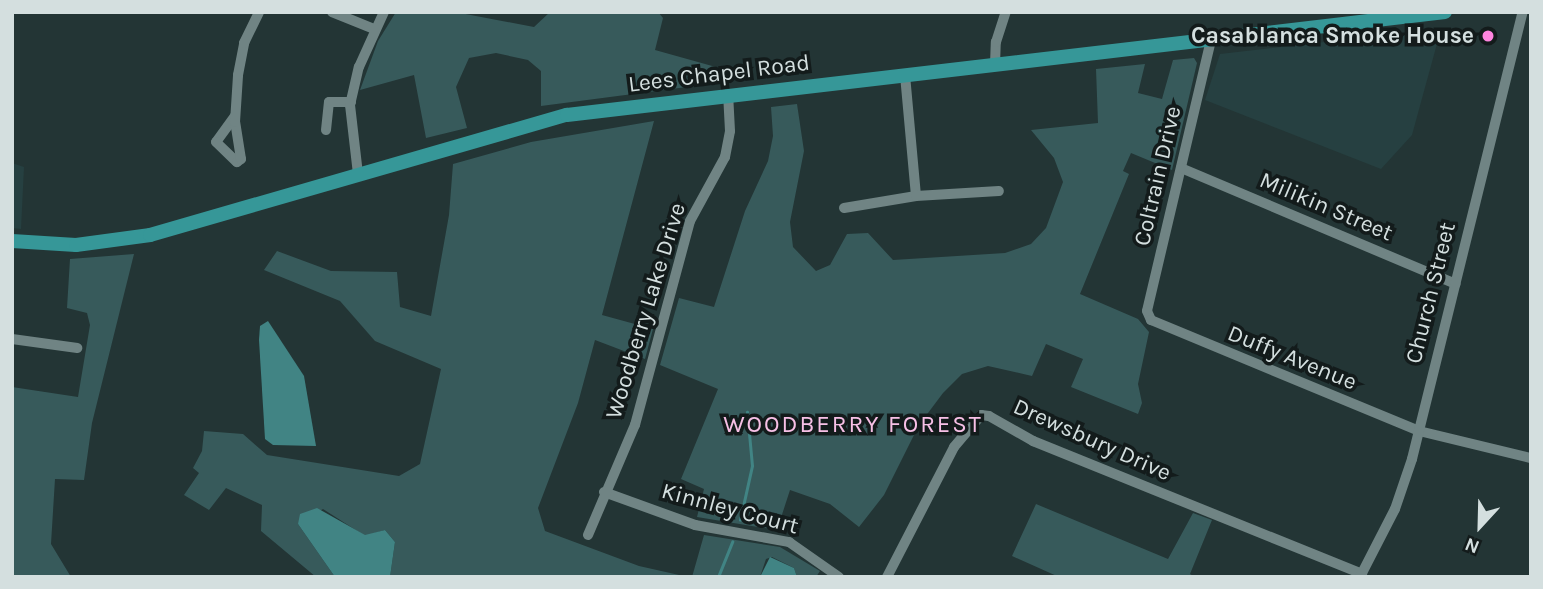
<!DOCTYPE html>
<html>
<head>
<meta charset="utf-8">
<style>
	body { margin:0 }
	#map { position:relative; width:1543px; height:589px; overflow:hidden; background:#233535; font-family:Karla,sans-serif }
	div>[style] { position:absolute }
	[style*='--x'] { left:calc(var(--x)*1px); top:calc(var(--y)*1px); width:calc(var(--w)*1px); rotate:calc(var(--a)*1deg) }
	.built>* { inset:0; background:#264041 }
	.green>* { inset:0; background:#375a5b }
	.water>* { inset:0; background:#418484 }
	.stream>* { height:2.5px; margin:-1.25px; padding:0 1.25px; transform-origin:1.25px; border-radius:1.25px; background:#418484 }
	.minor>* { height:10px; margin:-5px; padding:0 5px; transform-origin:5px; border-radius:5px; background:#708484 }
	.major>* { height:14px; margin:-7px; padding:0 7px; transform-origin:7px; border-radius:7px; background:#369798 }
	.dots>* { width:19px; height:19px; translate:-50% -50%; box-sizing:border-box; border:4px solid #131b1b; border-radius:50% }
	span { translate:-50% -50%; white-space:nowrap; text-align:center; line-height:1.15; -webkit-text-stroke:7px #131b1b; paint-order:stroke }
	.poi-label { font-size:23px; color:#d4dfdf; font-weight:700 }
	.right { translate:-100% -50%; text-align:right }
	.street-label { font-size:23px; color:#d4dfdf }
	.neighbourhood-label { font-size:24px; color:#f7c0e6; letter-spacing:2px }
	.frame { position:absolute; inset:0; border:14px solid #d4dfdf; pointer-events:none }
	.north { position:absolute; left:1445px; top:491px; width:70px; height:70px; -webkit-text-stroke:5px #131b1b; paint-order:stroke; rotate:202deg; font-size:19px; font-weight:700; line-height:28px; text-align:center; color:#d4dfdf }
	.north::after { content:''; display:block; margin:auto; width:24px; height:32px; background:#d4dfdf; clip-path:polygon(50% 0,100% 100%,50% 72%,0 100%) }
</style>
</head>
<body>
<div id="map">
	<div class="built">
		<i style="clip-path:polygon(1441px 29px,1412px 135px,1381px 169px,1205px 100px,1220px 54px)"></i>
		<i style="clip-path:polygon(12px 163px,24px 167px,21px 229px,12px 228px)"></i>
	</div>
	<div class="green">
		<i style="clip-path:polygon(396px 12px,455px 12px,534px 27px,550px 12px,658px 12px,663px 18px,655px 50px,723px 69px,725px 82px,541px 106px,541px 71px,528px 60px,496px 53px,469px 58px,456px 87px,467px 128px,426px 138px,414px 75px,360px 90px,378px 41px)"></i>
		<i style="clip-path:polygon(1194px 58px,1197px 63px,1172px 170px,1131px 153px,1123px 171px,1129px 174px,1080px 294px,1138px 319px,1149px 332px,1138px 384px,1142px 403px,1138px 414px,1071px 387px,1083px 359px,1046px 344px,1032px 376px,988px 366px,962px 374px,943px 393px,919px 425px,884px 495px,859px 527px,830px 504px,790px 490px,777px 530px,697px 517px,704px 489px,681px 479px,718px 389px,660px 365px,679px 298px,714px 307px,745px 211px,768px 161px,773px 136px,771px 107px,797px 104px,804px 151px,790px 222px,793px 247px,816px 271px,830px 265px,847px 234px,868px 233px,893px 260px,1005px 253px,1031px 244px,1046px 228px,1063px 182px,1054px 158px,1031px 130px,1098px 123px,1096px 69px,1145px 64px,1138px 93px,1162px 99px,1173px 60px)"></i>
		<i style="clip-path:polygon(654px 121px,602px 315px,653px 329px,645px 359px,595px 340px,578px 403px,538px 508px,545px 531px,639px 566px,688px 577px,390px 577px,395px 542px,385px 530px,365px 536px,323px 509px,298px 524px,335px 577px,316px 577px,261px 531px,262px 505px,226px 488px,209px 510px,184px 495px,199px 473px,193px 468px,202px 451px,204px 431px,243px 434px,267px 455px,399px 476px,420px 464px,441px 369px,375px 341px,340px 301px,264px 270px,277px 251px,331px 271px,397px 272px,400px 307px,431px 316px,449px 215px,453px 164px,531px 142px)"></i>
		<i style="clip-path:polygon(134px 254px,92px 423px,84px 480px,55px 479px,51px 544px,71px 577px,12px 577px,12px 387px,78px 397px,90px 325px,87px 313px,67px 308px,70px 259px)"></i>
		<i style="clip-path:polygon(1036px 504px,1168px 559px,1193px 513px,1212px 520px,1190px 574px,1195px 577px,1059px 577px,1012px 556px)"></i>
		<i style="clip-path:polygon(704px 535px,780px 547px,820px 571px,816px 577px,797px 577px,794px 568px,772px 557px,766px 559px,760px 577px,692px 577px)"></i>
	</div>
	<div class="water">
		<i style="clip-path:polygon(268px 321px,304px 376px,316px 446px,273px 445px,265px 439px,259px 340px,260px 326px)"></i>
		<i style="clip-path:polygon(317px 508px,365px 535px,385px 530px,395px 542px,390px 577px,335px 577px,298px 524px,300px 514px)"></i>
		<i style="clip-path:polygon(770px 557px,794px 568px,797px 577px,760px 577px)"></i>
	</div>
	<div class="stream">
		<i style="--x:740;--y:520;--w:55;--a:-77.5"></i>
		<i style="--x:752;--y:466;--w:54;--a:-95.3"></i>
		<i style="--x:718;--y:577;--w:38;--a:-68"></i>
	</div>
	<div class="minor">
		<i style="--x:332;--y:12;--w:45;--a:22"></i>
		<i style="--x:1211;--y:40;--w:278;--a:103.3"></i>
		<i style="--x:1147;--y:311;--w:10;--a:66"></i>
		<i style="--x:1151;--y:320;--w:290;--a:22.5"></i>
		<i style="--x:1419;--y:431;--w:115;--a:13.6"></i>
		<i style="--x:995;--y:65;--w:23;--a:-88"></i>
		<i style="--x:996;--y:42;--w:32;--a:-72"></i>
		<i style="--x:905;--y:75;--w:121;--a:84.8"></i>
		<i style="--x:235;--y:116;--w:32;--a:126"></i>
		<i style="--x:216;--y:142;--w:29;--a:44"></i>
		<i style="--x:237;--y:162;--w:5;--a:-37"></i>
		<i style="--x:241;--y:159;--w:37;--a:-99"></i>
		<i style="--x:235;--y:122;--w:47;--a:-86.3"></i>
		<i style="--x:238;--y:75;--w:33;--a:-79"></i>
		<i style="--x:244;--y:43;--w:34;--a:-64"></i>
		<i style="--x:326;--y:130;--w:28;--a:-84"></i>
		<i style="--x:329;--y:102;--w:22;--a:0"></i>
		<i style="--x:1181;--y:168;--w:298;--a:22.9"></i>
		<i style="--x:358;--y:174;--w:69;--a:-96.6"></i>
		<i style="--x:350;--y:105;--w:39;--a:-77"></i>
		<i style="--x:359;--y:67;--w:60;--a:-65.6"></i>
		<i style="--x:844;--y:208;--w:73;--a:-9.5"></i>
		<i style="--x:916;--y:196;--w:83;--a:-3.4"></i>
		<i style="--x:12;--y:339;--w:66;--a:7.9"></i>
		<i style="--x:604;--y:492;--w:97;--a:19.9"></i>
		<i style="--x:695;--y:525;--w:96;--a:10.3"></i>
		<i style="--x:789;--y:542;--w:61;--a:35"></i>
		<i style="--x:588;--y:535;--w:120;--a:-66.9"></i>
		<i style="--x:635;--y:425;--w:211;--a:-74.9"></i>
		<i style="--x:690;--y:221;--w:73;--a:-61.3"></i>
		<i style="--x:725;--y:157;--w:26;--a:-79"></i>
		<i style="--x:730;--y:131;--w:35;--a:-93"></i>
		<i style="--x:887;--y:577;--w:146;--a:-62.7"></i>
		<i style="--x:954;--y:447;--w:42;--a:-49.8"></i>
		<i style="--x:981;--y:415;--w:8;--a:7"></i>
		<i style="--x:989;--y:416;--w:51;--a:29.6"></i>
		<i style="--x:1033;--y:441;--w:355;--a:22"></i>
		<i style="--x:1360;--y:577;--w:76;--a:-62.8"></i>
		<i style="--x:1395;--y:509;--w:53;--a:-71.2"></i>
		<i style="--x:1412;--y:459;--w:461;--a:-76.1"></i>
	</div>
	<div class="major">
		<i style="--x:12;--y:241;--w:64;--a:3.6"></i>
		<i style="--x:76;--y:245;--w:75;--a:-7.7"></i>
		<i style="--x:150;--y:235;--w:434;--a:-16.1"></i>
		<i style="--x:567;--y:115;--w:884;--a:-6.69"></i>
	</div>
	<div class="dots">
		<i style="left:1488px;top:36px;background:#ff85df"></i>
	</div>
	<div class="poi-label">
		<span class="right" style="left:1474px;top:36px">Casablanca Smoke House</span>
	</div>
	<div class="street-label">
		<span style="left:719px;top:74px;rotate:-7deg">Lees Chapel Road</span>
		<span style="left:1158px;top:176px;rotate:-77deg">Coltrain Drive</span>
		<span style="left:1326px;top:207px;rotate:23deg">Milikin Street</span>
		<span style="left:1431px;top:293px;rotate:-76deg">Church Street</span>
		<span style="left:646px;top:311px;rotate:-73deg">Woodberry Lake Drive</span>
		<span style="left:1292px;top:358px;rotate:22deg">Duffy Avenue</span>
		<span style="left:1092px;top:440px;rotate:24deg">Drewsbury Drive</span>
		<span style="left:730px;top:509px;rotate:15deg">Kinnley Court</span>
	</div>
	<div class="neighbourhood-label">
		<span style="left:853px;top:425px">WOODBERRY FOREST</span>
	</div>
	<div class="frame"></div>
	<div class="north">N</div>
</div>
</body>
</html>
